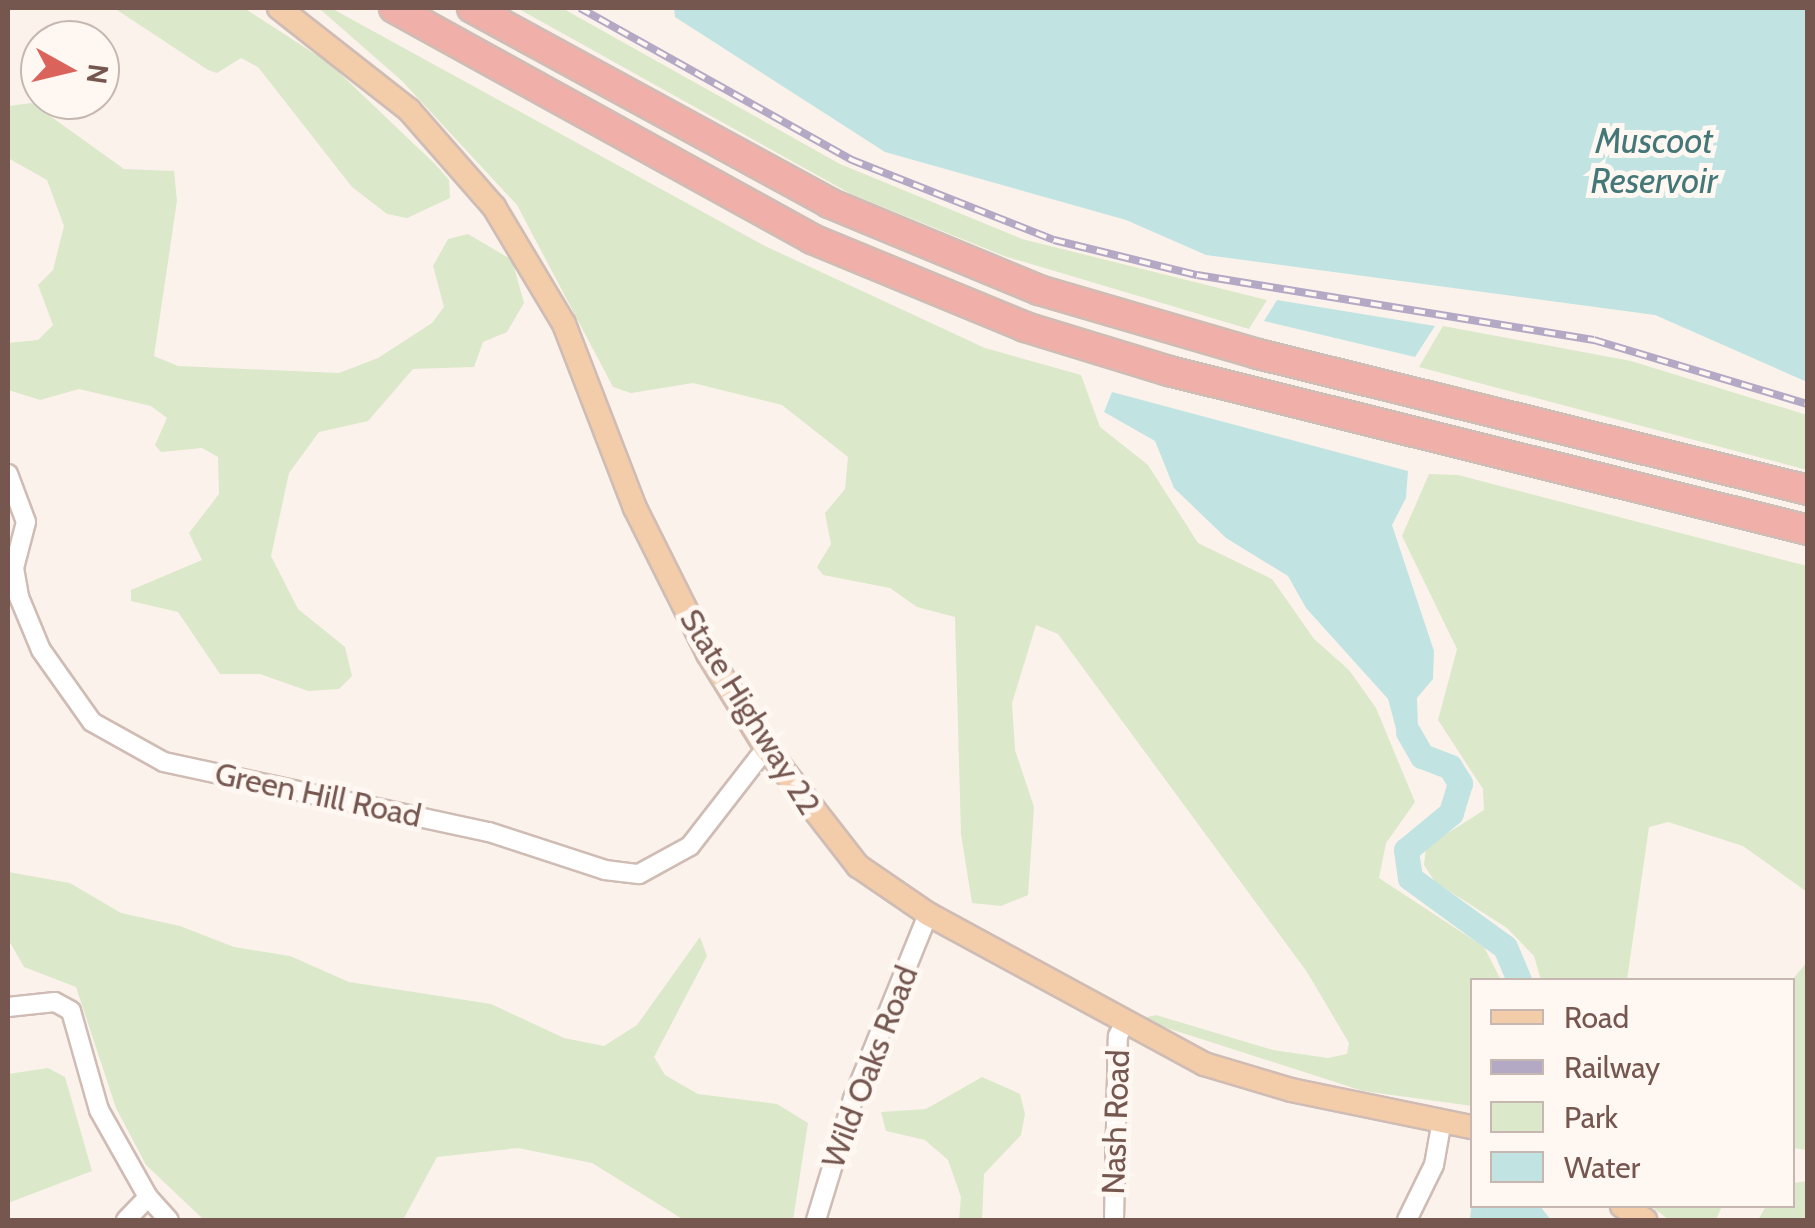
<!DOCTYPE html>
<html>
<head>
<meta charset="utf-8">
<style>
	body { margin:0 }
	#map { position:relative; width:1815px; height:1228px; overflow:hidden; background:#fbf3eb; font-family:Cabin,sans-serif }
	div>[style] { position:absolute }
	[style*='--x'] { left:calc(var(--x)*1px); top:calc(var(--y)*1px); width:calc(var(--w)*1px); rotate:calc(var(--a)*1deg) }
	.green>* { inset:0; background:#dbe8ca }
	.water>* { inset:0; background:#c1e4e3 }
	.river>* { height:25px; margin:-12.5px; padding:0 12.5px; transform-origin:12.5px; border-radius:12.5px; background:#c1e4e3 }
	.roads { filter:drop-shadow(2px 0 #cfbcb4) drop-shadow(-2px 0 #cfbcb4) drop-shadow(0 2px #cfbcb4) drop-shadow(0 -2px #cfbcb4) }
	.minor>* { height:18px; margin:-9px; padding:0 9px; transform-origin:9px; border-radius:9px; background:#fff }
	.major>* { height:22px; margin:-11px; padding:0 11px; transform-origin:11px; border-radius:11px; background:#f3ccaa }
	.highway>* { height:28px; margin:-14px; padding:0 14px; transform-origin:14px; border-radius:14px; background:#f0afa8 }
	.rail>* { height:8px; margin-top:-4px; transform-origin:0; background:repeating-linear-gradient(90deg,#fef7f2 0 11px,#b4a9c5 0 22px); box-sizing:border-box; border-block:2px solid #b4a9c5 }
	span { translate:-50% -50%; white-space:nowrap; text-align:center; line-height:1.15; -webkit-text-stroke:10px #fef7f2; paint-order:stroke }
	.street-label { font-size:32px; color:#755750 }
	.water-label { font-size:35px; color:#447878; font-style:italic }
	.frame { position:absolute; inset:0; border:10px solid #755750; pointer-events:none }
	.legend { position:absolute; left:1470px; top:978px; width:325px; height:230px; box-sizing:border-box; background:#fef7f2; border:2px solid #c7b7b1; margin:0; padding:12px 18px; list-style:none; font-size:30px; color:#755750 }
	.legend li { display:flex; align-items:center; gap:20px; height:50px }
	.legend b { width:50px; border:2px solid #c7b7b1 }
	.north { position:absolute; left:20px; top:20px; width:100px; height:100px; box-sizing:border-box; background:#fef7f2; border:2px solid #c7b7b1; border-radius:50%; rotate:98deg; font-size:28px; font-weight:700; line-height:40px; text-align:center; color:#755750 }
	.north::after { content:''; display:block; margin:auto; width:35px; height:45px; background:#da645c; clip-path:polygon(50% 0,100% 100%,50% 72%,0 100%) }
</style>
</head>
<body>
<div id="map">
	<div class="green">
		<i style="clip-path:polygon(114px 8px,244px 8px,329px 63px,436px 165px,449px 180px,450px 198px,407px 218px,387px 214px,352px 187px,258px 67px,241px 58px,217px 73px,208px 70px)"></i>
		<i style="clip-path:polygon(331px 8px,765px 246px,985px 348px,1081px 375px,1100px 427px,1148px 465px,1198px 543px,1272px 579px,1314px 639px,1349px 670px,1376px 708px,1415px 802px,1386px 843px,1379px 878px,1484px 947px,1501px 980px,1472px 980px,1472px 1106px,1363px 1091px,1139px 1019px,1156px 1015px,1273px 1050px,1328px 1058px,1347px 1054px,1349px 1043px,1307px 972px,1058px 634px,1036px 625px,1012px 703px,1015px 750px,1034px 807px,1028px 895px,1001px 906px,972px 903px,961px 834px,955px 617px,917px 607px,890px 588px,823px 575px,817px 567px,831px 544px,825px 513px,845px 489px,848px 457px,782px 405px,693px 383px,631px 393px,613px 387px,517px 205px,402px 81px,321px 10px)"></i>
		<i style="clip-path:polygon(517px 8px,562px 8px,840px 164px,1022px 239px,1267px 300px,1249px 329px,1004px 256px,851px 194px)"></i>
		<i style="clip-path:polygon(32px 103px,124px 169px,174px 171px,177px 201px,154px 356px,178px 366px,339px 373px,378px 358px,432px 323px,444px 307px,433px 266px,448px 239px,468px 234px,512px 260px,524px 303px,507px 332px,483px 342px,474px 367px,413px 369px,368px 421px,319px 432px,289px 473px,271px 556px,298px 609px,345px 647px,352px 676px,339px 689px,308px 691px,260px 674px,220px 674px,178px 612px,131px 601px,131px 590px,202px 560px,189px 533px,219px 494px,218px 457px,202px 448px,161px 452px,155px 445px,167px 418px,151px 406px,79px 389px,40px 400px,8px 390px,8px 343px,38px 340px,53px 325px,38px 285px,53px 270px,64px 226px,47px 180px,8px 158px,8px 106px)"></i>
		<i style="clip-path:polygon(1443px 326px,1631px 361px,1807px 415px,1807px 470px,1419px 367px)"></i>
		<i style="clip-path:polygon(1429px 474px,1458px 475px,1807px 566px,1807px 892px,1743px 846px,1668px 822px,1649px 827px,1627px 980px,1541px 980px,1534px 956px,1507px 928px,1435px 882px,1424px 865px,1426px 847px,1484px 810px,1483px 789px,1438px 720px,1457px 649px,1402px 536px)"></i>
		<i style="clip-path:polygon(8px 872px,70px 883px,121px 913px,180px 926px,234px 947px,290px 956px,349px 982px,491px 1004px,564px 1038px,604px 1046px,637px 1025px,700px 937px,707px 956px,654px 1057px,665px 1075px,698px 1094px,777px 1104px,808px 1123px,793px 1220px,684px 1220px,592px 1163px,518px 1148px,437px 1157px,403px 1220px,204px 1220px,146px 1165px,116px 1108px,76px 987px,24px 967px,8px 939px)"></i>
		<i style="clip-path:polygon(1807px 962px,1808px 962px,1807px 1150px,1793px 1148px,1792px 980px)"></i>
		<i style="clip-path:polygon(48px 1068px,65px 1077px,92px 1171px,8px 1203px,8px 1074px)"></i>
		<i style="clip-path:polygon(982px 1077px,1020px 1094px,1025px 1114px,1021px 1135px,984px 1174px,982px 1220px,959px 1220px,961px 1197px,948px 1160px,925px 1140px,886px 1131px,881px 1112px,926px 1109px)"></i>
		<i style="clip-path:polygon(1807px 1181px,1807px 1220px,1758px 1220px,1766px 1206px,1792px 1206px,1793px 1183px)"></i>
		<i style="clip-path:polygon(1651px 1206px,1650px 1206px,1722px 1206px,1716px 1220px,1669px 1220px)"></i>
	</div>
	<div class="water">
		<i style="clip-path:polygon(674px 8px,1807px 8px,1807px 382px,1655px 315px,1206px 255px,1126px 220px,885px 152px,675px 17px)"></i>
		<i style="clip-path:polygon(1277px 300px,1283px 301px,1435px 326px,1415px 357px,1264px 321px)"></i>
		<i style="clip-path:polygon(1112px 392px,1408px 471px,1406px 498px,1392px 525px,1434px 651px,1433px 679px,1417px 698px,1418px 729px,1398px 736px,1388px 699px,1306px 608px,1288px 576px,1226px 538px,1174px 488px,1155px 441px,1104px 412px)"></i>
		<i style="clip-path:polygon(1472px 1197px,1472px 1206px,1540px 1206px,1551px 1220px,1470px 1220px)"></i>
	</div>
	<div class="river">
		<i style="--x:1408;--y:732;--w:28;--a:60"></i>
		<i style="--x:1422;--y:756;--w:30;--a:21"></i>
		<i style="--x:1450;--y:767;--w:19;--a:58"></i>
		<i style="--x:1460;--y:783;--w:31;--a:107"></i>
		<i style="--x:1451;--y:813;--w:58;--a:140.6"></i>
		<i style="--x:1406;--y:850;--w:28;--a:82"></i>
		<i style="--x:1410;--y:878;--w:117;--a:36"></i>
		<i style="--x:1505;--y:947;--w:36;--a:67"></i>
	</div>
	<div class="roads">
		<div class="minor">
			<i style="--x:8;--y:474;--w:51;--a:69.4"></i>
			<i style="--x:26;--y:522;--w:48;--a:104.6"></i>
			<i style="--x:14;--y:568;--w:29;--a:80"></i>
			<i style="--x:19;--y:597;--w:57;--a:67.5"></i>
			<i style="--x:41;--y:650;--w:88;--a:54.7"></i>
			<i style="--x:92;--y:722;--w:82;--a:29.1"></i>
			<i style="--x:164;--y:762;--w:332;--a:12.2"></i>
			<i style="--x:489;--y:832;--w:122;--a:18.1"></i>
			<i style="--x:605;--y:870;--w:34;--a:7"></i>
			<i style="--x:639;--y:874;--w:58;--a:-28.8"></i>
			<i style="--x:690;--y:846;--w:124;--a:-52.2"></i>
			<i style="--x:8;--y:1007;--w:47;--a:-6.1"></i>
			<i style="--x:55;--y:1002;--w:18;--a:29"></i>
			<i style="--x:71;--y:1011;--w:103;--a:74.2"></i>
			<i style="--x:99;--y:1110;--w:100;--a:60.6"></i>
			<i style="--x:148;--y:1197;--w:31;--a:48"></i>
			<i style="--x:126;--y:1220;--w:32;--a:-46"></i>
			<i style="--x:816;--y:1220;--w:127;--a:-73"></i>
			<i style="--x:853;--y:1099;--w:200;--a:-67.9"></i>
			<i style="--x:1114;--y:1220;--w:184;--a:-88.8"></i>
			<i style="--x:1118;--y:1036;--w:13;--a:-63"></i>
			<i style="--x:1407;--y:1220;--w:61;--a:-63.9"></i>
			<i style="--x:1434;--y:1165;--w:46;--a:-79.9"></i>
		</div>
		<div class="major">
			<i style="--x:279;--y:8;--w:165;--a:38.1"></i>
			<i style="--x:409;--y:110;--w:129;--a:48.8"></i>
			<i style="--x:494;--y:207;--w:136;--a:59.1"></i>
			<i style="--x:564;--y:324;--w:197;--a:68.9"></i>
			<i style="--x:635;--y:508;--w:163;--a:63.4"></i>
			<i style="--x:708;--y:654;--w:110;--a:58.3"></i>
			<i style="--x:766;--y:748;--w:150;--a:52.1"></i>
			<i style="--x:858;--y:866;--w:85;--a:34.4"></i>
			<i style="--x:928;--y:914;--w:314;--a:28.5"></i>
			<i style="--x:1204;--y:1064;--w:91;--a:16.6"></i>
			<i style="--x:1291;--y:1090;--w:185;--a:11.6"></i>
			<i style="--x:1622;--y:1206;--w:27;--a:31"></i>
		</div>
		<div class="highway">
			<i style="--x:394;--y:8;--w:478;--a:28.9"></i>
			<i style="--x:812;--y:239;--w:230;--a:22.4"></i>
			<i style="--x:1025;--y:327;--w:151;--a:17"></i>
			<i style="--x:1169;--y:371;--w:658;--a:13.97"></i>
			<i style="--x:472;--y:8;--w:407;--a:28.6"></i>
			<i style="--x:829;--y:203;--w:227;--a:22.5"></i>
			<i style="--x:1039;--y:290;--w:228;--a:16.3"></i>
			<i style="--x:1258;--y:354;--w:567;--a:13.89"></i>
		</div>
	</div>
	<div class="rail">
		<i style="--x:580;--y:8;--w:312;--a:29.2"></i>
		<i style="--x:852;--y:160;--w:217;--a:21.6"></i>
		<i style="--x:1054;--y:240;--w:147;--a:13.8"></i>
		<i style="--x:1197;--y:275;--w:402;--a:9.3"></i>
		<i style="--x:1594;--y:340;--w:223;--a:16.7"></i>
	</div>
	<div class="street-label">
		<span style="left:750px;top:712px;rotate:58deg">State Highway 22</span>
		<span style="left:318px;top:795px;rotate:12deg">Green Hill Road</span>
		<span style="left:870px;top:1067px;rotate:-69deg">Wild Oaks Road</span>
		<span style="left:1116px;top:1122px;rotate:-88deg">Nash Road</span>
	</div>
	<div class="water-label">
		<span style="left:1654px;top:161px">Muscoot<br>Reservoir</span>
	</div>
	<div class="frame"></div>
	<ul class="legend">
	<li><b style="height:12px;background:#f3ccaa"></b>Road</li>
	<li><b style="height:12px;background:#b4a9c5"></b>Railway</li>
	<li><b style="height:28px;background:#dbe8ca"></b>Park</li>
	<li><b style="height:28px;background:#c1e4e3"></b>Water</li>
	</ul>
	<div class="north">N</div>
</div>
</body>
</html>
